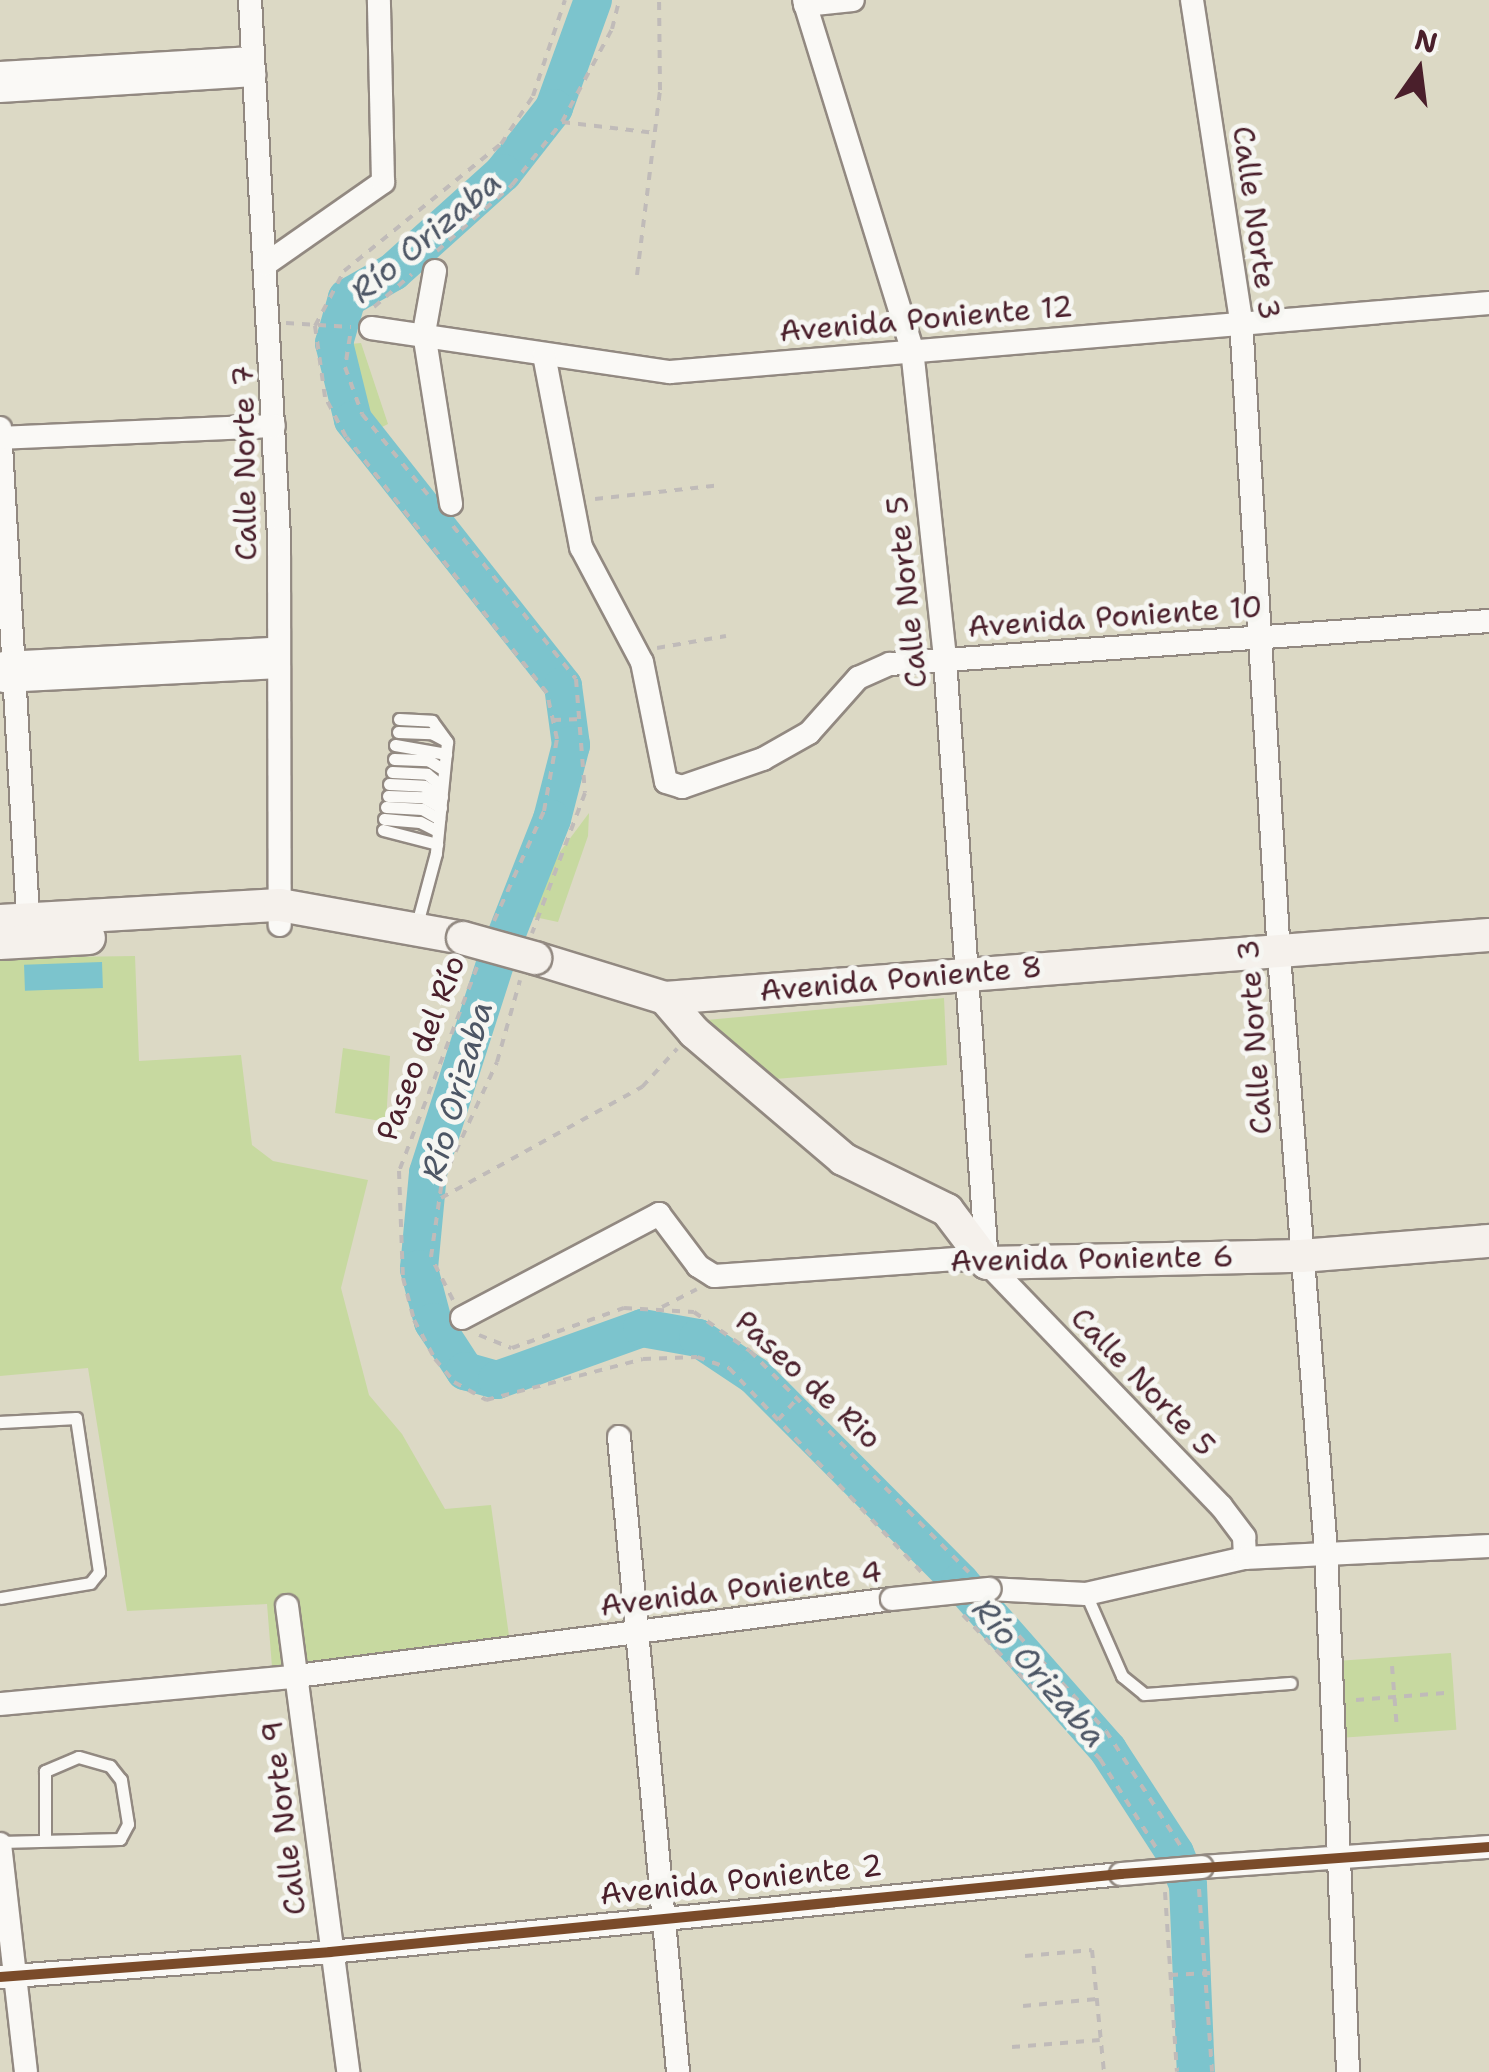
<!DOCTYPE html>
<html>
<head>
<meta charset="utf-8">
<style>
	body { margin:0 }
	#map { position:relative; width:1489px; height:2072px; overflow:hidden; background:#dcd9c5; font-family:"Shantell Sans",sans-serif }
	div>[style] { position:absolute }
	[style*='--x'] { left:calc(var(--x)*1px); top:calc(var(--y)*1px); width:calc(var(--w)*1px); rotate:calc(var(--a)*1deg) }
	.green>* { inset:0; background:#c7d9a0; transform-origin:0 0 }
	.water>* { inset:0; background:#7cc4cd; transform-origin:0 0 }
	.river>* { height:38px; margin:-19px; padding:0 19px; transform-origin:19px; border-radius:19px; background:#7cc4cd }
	.path>* { height:4px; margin-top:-2px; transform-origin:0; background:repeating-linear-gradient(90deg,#c0bbb9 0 8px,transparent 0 16px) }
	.roads { filter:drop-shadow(2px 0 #928981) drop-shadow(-2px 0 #928981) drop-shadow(0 2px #928981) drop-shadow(0 -2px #928981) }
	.lane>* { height:11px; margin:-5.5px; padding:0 5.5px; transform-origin:5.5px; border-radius:5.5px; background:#faf9f6 }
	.street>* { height:22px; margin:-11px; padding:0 11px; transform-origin:11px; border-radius:11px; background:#faf9f6 }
	.secondary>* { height:32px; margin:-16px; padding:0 16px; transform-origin:16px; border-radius:16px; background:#f5f1ec }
	.bridges { filter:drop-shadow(2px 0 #928981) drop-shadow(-2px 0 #928981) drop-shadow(0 2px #928981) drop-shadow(0 -2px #928981) }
	.street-bridge>* { height:22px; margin:-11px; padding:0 11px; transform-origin:11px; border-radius:11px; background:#faf9f6 }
	.secondary-bridge>* { height:32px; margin:-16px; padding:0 16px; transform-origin:16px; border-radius:16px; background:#f5f1ec }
	.bus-1>* { height:10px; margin:-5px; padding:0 5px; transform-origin:5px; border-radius:5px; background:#7a4b2a }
	span { translate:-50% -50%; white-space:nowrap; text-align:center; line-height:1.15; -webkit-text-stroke:10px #f6f6f2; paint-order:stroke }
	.street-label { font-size:30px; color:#4a1f2b }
	.water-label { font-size:32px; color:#4d5665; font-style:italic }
	.north { position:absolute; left:1369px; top:20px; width:100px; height:100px; -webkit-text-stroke:8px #f6f6f2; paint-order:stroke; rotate:14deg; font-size:28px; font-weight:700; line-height:40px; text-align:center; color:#4a1f2b }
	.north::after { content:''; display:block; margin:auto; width:35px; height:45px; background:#4a1f2b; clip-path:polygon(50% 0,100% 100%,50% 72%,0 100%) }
</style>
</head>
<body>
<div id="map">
	<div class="green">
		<i style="clip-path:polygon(361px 343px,388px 424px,378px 429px,348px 360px,350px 344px)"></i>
		<i style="clip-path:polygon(589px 813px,588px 836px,558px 922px,530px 916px,527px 896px)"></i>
		<i style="clip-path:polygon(135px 956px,139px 1061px,241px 1055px,252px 1145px,273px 1161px,368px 1180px,341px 1288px,369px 1395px,402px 1434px,445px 1509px,491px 1505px,509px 1636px,272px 1667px,267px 1604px,127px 1611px,88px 1368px,0 1376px,0 958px)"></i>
		<i style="clip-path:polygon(944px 998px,947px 1065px,775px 1079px,696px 1021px)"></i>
		<i style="clip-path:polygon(343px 1048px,390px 1056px,386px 1122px,335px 1113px)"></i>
		<i style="left:1451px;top:1653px;width:77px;height:111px;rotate:86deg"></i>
	</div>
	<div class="water">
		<i style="left:102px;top:962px;width:26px;height:78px;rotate:88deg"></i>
	</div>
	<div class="river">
		<i style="--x:593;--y:0;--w:115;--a:109.9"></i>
		<i style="--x:554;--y:108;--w:83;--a:128.1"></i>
		<i style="--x:503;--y:173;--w:148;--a:138"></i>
		<i style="--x:393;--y:272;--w:53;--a:150.5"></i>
		<i style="--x:347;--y:298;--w:47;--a:106.1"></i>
		<i style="--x:334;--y:343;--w:79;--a:76.1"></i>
		<i style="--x:353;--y:420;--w:339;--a:51.7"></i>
		<i style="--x:563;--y:686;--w:60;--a:82.3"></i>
		<i style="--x:571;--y:745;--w:76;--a:104.4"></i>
		<i style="--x:552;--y:819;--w:156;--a:111.5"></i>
		<i style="--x:495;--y:964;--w:219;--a:107.8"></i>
		<i style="--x:428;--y:1173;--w:96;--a:95.4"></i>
		<i style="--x:419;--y:1269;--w:55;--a:75.2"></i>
		<i style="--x:433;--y:1322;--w:59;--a:56.9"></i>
		<i style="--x:465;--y:1371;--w:33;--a:16"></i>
		<i style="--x:497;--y:1380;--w:154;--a:-19.7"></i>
		<i style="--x:642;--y:1328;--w:57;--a:10.1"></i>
		<i style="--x:698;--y:1338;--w:69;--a:33.7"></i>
		<i style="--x:755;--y:1376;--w:291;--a:45.1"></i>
		<i style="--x:960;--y:1582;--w:224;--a:48.6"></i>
		<i style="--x:1108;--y:1750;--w:123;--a:57"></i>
		<i style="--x:1175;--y:1853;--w:35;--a:68"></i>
		<i style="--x:1188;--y:1885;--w:187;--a:87.6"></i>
	</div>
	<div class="path">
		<i style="--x:562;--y:122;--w:94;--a:6.7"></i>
		<i style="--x:437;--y:251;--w:100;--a:-41.3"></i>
		<i style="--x:512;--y:185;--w:80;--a:-51.6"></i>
		<i style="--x:562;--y:122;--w:106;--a:-61.7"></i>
		<i style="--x:612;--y:29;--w:30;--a:-76"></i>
		<i style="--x:637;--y:275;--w:186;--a:-82.9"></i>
		<i style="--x:660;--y:90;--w:90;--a:-90.6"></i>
		<i style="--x:374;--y:307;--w:50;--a:-41"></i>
		<i style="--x:286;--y:323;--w:65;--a:3.5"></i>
		<i style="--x:350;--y:336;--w:31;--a:99"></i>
		<i style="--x:345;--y:367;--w:50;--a:70.1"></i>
		<i style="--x:362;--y:414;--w:104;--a:50.8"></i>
		<i style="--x:595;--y:499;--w:127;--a:-6.3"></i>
		<i style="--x:453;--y:526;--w:196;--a:51.2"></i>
		<i style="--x:576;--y:679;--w:114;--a:85.5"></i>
		<i style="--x:585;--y:793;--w:150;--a:110.7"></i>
		<i style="--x:657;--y:648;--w:70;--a:-9.9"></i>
		<i style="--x:553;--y:720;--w:30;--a:-2"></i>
		<i style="--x:494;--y:921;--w:121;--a:-65.6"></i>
		<i style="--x:544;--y:811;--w:73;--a:-79.8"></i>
		<i style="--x:557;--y:739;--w:47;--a:-102.3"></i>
		<i style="--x:547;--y:693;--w:325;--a:-128.1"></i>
		<i style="--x:346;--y:437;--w:45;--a:-117.7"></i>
		<i style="--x:325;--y:397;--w:72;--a:-98"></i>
		<i style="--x:315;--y:326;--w:62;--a:-62.2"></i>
		<i style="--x:344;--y:271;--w:202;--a:-39"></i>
		<i style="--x:501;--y:144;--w:58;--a:-56.3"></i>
		<i style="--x:533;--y:96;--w:101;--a:-71.6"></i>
		<i style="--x:477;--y:967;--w:218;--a:110.9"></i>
		<i style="--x:399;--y:1171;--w:107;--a:87.9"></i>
		<i style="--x:403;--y:1278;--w:43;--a:75.3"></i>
		<i style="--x:414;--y:1320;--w:44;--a:61.7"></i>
		<i style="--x:435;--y:1359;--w:30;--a:50"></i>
		<i style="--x:454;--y:1382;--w:37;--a:29"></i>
		<i style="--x:486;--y:1400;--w:162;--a:-14.6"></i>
		<i style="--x:643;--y:1359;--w:54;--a:-2.1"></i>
		<i style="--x:697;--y:1357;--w:34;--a:19"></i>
		<i style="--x:729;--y:1368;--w:286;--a:46.7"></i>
		<i style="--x:441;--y:1198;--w:230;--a:-28.9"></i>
		<i style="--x:642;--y:1087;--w:52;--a:-47.4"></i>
		<i style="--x:453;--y:1300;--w:48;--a:-117.1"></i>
		<i style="--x:431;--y:1257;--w:77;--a:-81.8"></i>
		<i style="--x:442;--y:1181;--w:131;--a:-65.2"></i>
		<i style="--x:497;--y:1062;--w:85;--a:-74.3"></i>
		<i style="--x:662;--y:1307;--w:39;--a:-27"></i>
		<i style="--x:479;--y:1335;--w:35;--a:22"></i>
		<i style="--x:512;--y:1348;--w:119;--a:-19.7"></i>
		<i style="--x:624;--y:1308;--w:70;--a:3.3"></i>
		<i style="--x:694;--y:1312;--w:68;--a:34.9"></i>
		<i style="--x:750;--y:1351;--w:311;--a:45.3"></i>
		<i style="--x:778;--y:1420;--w:30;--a:-48"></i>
		<i style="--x:997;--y:1612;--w:161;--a:47.5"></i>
		<i style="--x:1106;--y:1731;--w:140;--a:57"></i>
		<i style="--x:963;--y:1615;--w:199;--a:46.4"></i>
		<i style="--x:1100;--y:1759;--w:107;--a:57.7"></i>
		<i style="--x:1392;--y:1666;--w:63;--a:85.5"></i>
		<i style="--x:1356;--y:1700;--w:89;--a:-4.5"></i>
		<i style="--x:1199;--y:1889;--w:183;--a:85.9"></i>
		<i style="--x:1165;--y:1892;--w:180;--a:86.2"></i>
		<i style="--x:1025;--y:1956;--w:67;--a:-5.1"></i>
		<i style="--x:1092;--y:1950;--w:123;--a:84.4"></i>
		<i style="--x:1170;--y:1975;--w:40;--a:-2.9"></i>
		<i style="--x:1023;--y:2006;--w:74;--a:-5.4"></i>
		<i style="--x:1012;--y:2047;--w:88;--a:-4.5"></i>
	</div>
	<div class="roads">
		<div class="lane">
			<i style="--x:399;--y:719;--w:33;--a:3"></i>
			<i style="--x:432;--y:721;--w:26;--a:54"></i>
			<i style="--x:447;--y:742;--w:112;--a:95.7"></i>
			<i style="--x:436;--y:853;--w:73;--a:105"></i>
			<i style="--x:398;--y:732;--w:33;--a:2"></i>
			<i style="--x:431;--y:733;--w:17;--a:28"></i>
			<i style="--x:395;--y:745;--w:52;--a:10"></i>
			<i style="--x:394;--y:759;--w:34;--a:2"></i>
			<i style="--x:428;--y:760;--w:19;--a:32"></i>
			<i style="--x:392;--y:772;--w:35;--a:3"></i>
			<i style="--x:427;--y:774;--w:19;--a:39"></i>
			<i style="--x:389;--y:784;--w:35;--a:3"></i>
			<i style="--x:424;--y:786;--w:21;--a:31"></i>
			<i style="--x:388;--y:796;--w:35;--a:2"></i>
			<i style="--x:423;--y:797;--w:21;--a:31"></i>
			<i style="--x:386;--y:807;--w:36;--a:3"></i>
			<i style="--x:422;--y:809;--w:20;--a:30"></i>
			<i style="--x:384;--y:819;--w:36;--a:5"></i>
			<i style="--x:420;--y:822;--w:20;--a:27"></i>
			<i style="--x:383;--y:830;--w:56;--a:14.5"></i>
			<i style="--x:0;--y:1422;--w:76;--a:-3"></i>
			<i style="--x:76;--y:1418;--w:156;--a:81.5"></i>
			<i style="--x:99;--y:1572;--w:14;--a:129"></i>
			<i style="--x:90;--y:1583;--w:91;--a:170.5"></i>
			<i style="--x:1086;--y:1594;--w:90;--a:66.3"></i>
			<i style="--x:1122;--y:1676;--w:28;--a:39"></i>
			<i style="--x:1144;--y:1694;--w:147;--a:-4.3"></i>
			<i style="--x:0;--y:1842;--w:120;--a:-1.4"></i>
			<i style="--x:120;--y:1839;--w:17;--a:-62"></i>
			<i style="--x:128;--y:1824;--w:45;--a:-99"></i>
			<i style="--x:121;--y:1780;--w:18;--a:-128"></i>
			<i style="--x:110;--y:1766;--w:33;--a:-164"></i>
			<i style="--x:78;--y:1757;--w:36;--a:157"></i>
			<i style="--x:45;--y:1771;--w:67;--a:90"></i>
		</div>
		<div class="street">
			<i style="--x:250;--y:0;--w:538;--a:86.91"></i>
			<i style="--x:279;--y:537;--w:388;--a:89.9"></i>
			<i style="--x:804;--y:0;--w:365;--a:72.8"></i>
			<i style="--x:912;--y:349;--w:313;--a:83.9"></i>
			<i style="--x:945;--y:660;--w:604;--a:86.02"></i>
			<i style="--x:987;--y:1263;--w:337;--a:46.1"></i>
			<i style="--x:1221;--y:1506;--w:39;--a:53"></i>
			<i style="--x:1244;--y:1537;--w:21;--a:87"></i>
			<i style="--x:1192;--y:0;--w:324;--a:81.3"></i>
			<i style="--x:1241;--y:320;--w:636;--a:86.58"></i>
			<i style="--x:1279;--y:955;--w:598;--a:85.49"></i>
			<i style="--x:1326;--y:1551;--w:521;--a:87.58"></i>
			<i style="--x:805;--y:5;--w:48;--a:-5.9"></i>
			<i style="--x:0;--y:73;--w:253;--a:-3.4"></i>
			<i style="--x:0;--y:91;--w:255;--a:-3.6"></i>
			<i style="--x:266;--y:264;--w:143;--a:-35"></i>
			<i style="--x:383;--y:182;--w:182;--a:-91.3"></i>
			<i style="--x:435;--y:271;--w:63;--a:100.1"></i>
			<i style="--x:424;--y:333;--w:173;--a:81"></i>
			<i style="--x:371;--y:328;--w:302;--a:8.4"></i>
			<i style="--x:670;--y:372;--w:822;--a:-4.82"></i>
			<i style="--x:544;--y:355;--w:196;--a:79.1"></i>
			<i style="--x:581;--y:547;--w:130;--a:62.1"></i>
			<i style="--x:642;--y:662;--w:122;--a:78.7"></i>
			<i style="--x:666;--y:782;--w:17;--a:17"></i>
			<i style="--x:682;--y:787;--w:86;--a:-19.1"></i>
			<i style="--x:763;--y:759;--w:53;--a:-29.5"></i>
			<i style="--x:809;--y:733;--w:74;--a:-48.3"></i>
			<i style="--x:858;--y:678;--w:35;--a:-24"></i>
			<i style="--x:890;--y:664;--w:601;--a:-4.11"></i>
			<i style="--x:0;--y:428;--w:507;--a:86.72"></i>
			<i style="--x:0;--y:438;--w:274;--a:-2.5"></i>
			<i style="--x:4;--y:663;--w:271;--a:-3"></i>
			<i style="--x:3;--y:681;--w:272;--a:-2.9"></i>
			<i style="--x:462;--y:1318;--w:223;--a:-27.8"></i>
			<i style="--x:659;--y:1214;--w:65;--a:53.1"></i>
			<i style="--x:698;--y:1266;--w:19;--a:32"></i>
			<i style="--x:714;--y:1276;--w:246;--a:-4"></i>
			<i style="--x:959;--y:1259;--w:28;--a:8"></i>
			<i style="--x:619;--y:1437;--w:638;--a:84.69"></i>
			<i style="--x:989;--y:1589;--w:97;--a:3"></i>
			<i style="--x:1086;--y:1594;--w:163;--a:-12.8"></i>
			<i style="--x:1245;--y:1558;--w:244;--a:-2.8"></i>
			<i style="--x:287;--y:1606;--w:470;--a:82.5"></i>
			<i style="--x:0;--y:1704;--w:290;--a:-5.3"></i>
			<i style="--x:289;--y:1677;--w:608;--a:-7.37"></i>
			<i style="--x:0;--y:1844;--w:229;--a:83.5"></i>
			<i style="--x:1202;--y:1867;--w:288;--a:-4"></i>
			<i style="--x:0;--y:1977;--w:331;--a:-4.3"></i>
			<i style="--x:330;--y:1952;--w:795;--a:-5.63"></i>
		</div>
		<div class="secondary">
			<i style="--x:0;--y:921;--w:280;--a:-3.3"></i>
			<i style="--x:280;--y:905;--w:186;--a:10.2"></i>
			<i style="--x:0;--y:943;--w:89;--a:-3.2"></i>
			<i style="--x:535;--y:958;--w:136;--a:17.1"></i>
			<i style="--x:665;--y:998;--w:826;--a:-4.37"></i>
			<i style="--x:665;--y:998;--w:45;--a:49.5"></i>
			<i style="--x:694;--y:1032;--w:196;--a:40.4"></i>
			<i style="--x:843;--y:1159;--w:116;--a:26.1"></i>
			<i style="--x:947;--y:1210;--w:66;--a:53"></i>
			<i style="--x:987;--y:1263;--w:314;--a:-1.3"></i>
			<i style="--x:1301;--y:1256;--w:189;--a:-4.6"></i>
		</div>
	</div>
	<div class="bridges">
		<div class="street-bridge">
			<i style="--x:892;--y:1599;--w:98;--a:-5.9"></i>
			<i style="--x:1121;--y:1874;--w:81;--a:-4.9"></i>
		</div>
		<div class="secondary-bridge">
			<i style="--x:463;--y:938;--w:75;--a:15.5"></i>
		</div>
	</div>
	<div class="bus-1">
		<i style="--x:0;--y:1977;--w:331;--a:-4.3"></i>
		<i style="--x:330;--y:1952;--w:795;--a:-5.63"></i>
		<i style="--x:1121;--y:1874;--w:369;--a:-4.2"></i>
	</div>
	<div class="street-label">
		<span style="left:1256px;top:223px;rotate:82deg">Calle Norte 3</span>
		<span style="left:926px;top:319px;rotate:-5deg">Avenida Poniente 12</span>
		<span style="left:245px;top:463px;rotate:-91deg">Calle Norte 7</span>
		<span style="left:907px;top:592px;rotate:-96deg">Calle Norte 5</span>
		<span style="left:1115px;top:617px;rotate:-4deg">Avenida Poniente 10</span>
		<span style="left:901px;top:979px;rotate:-5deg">Avenida Poniente 8</span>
		<span style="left:1255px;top:1037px;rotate:-94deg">Calle Norte 3</span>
		<span style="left:421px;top:1048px;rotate:-69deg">Paseo del Río</span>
		<span style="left:1092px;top:1259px;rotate:-1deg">Avenida Poniente 6</span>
		<span style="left:808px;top:1380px;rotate:43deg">Paseo de Rio</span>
		<span style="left:1143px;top:1382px;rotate:46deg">Calle Norte 5</span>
		<span style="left:741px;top:1589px;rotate:-7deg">Avenida Poniente 4</span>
		<span style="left:284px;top:1818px;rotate:-97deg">Calle Norte 9</span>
		<span style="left:741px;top:1880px;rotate:-6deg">Avenida Poniente 2</span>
	</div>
	<div class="water-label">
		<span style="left:426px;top:237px;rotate:-40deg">Río Orizaba</span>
		<span style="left:457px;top:1091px;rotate:-74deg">Río Orizaba</span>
		<span style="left:1039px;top:1673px;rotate:49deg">Río Orizaba</span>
	</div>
	<div class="north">N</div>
</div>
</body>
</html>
